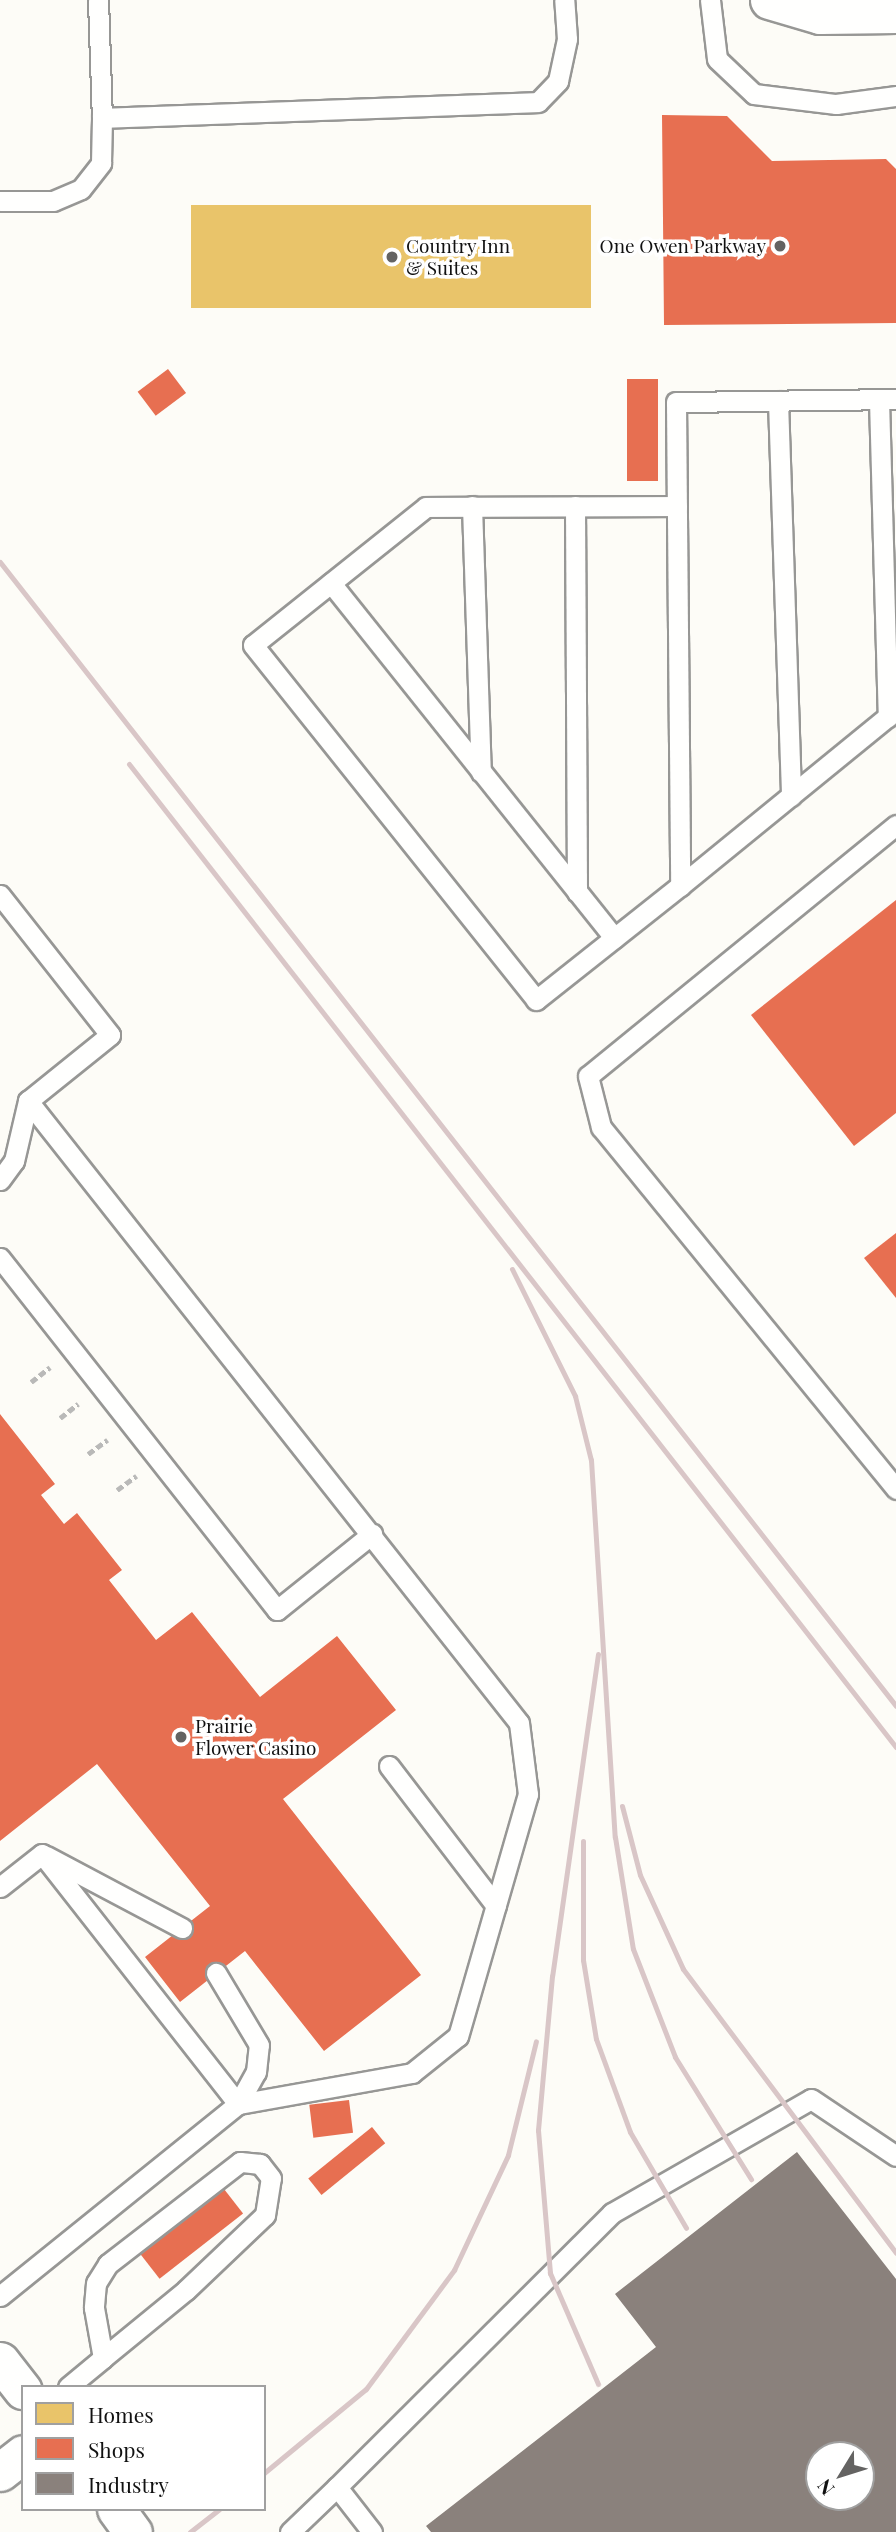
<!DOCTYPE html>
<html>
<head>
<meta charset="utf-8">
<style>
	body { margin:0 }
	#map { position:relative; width:896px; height:2532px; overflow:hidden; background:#fdfcf7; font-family:"Playfair Display",serif }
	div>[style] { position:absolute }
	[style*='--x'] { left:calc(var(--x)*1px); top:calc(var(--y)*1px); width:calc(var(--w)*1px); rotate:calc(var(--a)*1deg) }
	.homes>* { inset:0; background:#e9c46a; transform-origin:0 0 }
	.shops>* { inset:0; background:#e76f51; transform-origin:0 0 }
	.industry>* { inset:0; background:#8a817c }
	.path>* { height:4.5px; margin-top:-2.25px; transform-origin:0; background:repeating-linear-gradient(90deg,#b9b9b8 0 7px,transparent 0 10.5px) }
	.roads { filter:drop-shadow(2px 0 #979795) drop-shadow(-2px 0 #979795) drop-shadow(0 2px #979795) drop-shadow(0 -2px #979795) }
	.lane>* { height:19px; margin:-9.5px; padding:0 9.5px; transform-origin:9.5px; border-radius:9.5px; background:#fffffe }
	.street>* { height:37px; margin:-18.5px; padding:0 18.5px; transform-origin:18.5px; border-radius:18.5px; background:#fffffe }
	.rail>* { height:5px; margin:-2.5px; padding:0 2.5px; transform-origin:2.5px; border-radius:2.5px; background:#d9c6c7 }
	.dots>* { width:19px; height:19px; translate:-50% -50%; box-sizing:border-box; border:4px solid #fff; border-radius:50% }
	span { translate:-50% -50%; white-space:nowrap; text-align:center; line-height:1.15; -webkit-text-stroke:7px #fff; paint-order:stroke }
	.poi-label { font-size:19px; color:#111 }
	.left { translate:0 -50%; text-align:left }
	.right { translate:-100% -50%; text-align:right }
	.legend { position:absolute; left:21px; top:2385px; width:245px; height:126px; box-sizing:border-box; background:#fff; border:2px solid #a0a0a0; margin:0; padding:9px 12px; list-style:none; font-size:21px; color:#111 }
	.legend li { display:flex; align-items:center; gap:14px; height:35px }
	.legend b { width:35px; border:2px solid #a0a0a0 }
	.north { position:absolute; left:805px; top:2441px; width:70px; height:70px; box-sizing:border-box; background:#fff; border:2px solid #a0a0a0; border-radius:50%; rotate:232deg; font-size:19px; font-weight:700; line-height:28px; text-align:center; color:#111 }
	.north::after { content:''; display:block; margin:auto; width:24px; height:32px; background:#646362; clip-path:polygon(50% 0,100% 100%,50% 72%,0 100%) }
</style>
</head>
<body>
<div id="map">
	<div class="homes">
		<i style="left:191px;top:205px;width:400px;height:103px"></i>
	</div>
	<div class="shops">
		<i style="clip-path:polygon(662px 115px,727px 116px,772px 161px,886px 159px,896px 169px,896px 323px,664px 325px)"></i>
		<i style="left:168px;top:369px;width:30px;height:38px;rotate:53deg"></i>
		<i style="left:627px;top:379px;width:31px;height:102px"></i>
		<i style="clip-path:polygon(896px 900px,896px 1113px,854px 1146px,751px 1015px)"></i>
		<i style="clip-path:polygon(896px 1233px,896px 1298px,864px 1258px)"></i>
		<i style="clip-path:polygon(0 1414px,55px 1484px,41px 1495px,64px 1524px,77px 1513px,122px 1570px,109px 1580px,156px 1640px,192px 1612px,260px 1697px,337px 1636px,396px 1710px,283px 1799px,421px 1975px,324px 2051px,245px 1951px,180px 2002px,145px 1957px,210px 1906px,97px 1764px,0 1841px)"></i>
		<i style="left:349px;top:2100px;width:33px;height:40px;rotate:83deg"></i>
		<i style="left:372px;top:2127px;width:21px;height:82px;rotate:51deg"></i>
		<i style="left:224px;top:2189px;width:31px;height:106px;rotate:52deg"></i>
	</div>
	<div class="industry">
		<i style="clip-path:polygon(evenodd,797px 2152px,896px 2279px,896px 2532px,431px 2532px,426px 2526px,656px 2347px,615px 2294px,797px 2152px,819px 2455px,861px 2455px,861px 2497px,819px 2497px,819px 2455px)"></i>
	</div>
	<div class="path">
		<i style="--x:31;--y:1382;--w:24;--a:-38"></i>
		<i style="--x:60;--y:1418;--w:23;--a:-38"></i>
		<i style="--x:88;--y:1454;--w:24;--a:-36"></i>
		<i style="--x:117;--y:1490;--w:24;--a:-36"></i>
	</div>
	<div class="roads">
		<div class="lane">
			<i style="--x:98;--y:0;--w:118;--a:88.1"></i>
			<i style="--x:102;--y:118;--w:436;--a:-2.1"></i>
			<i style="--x:538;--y:102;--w:29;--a:-46"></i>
			<i style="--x:558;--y:81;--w:43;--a:-77.9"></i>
			<i style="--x:567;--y:39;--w:39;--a:-94"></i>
			<i style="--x:710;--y:0;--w:59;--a:83.2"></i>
			<i style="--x:717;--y:59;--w:51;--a:43.4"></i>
			<i style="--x:754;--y:94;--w:83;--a:7"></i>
			<i style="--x:836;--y:104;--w:61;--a:-7.6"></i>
			<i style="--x:0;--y:201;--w:53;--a:0"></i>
			<i style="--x:53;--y:201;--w:30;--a:-23"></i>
			<i style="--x:81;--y:189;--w:33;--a:-52"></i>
			<i style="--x:101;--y:163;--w:45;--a:-88.7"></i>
			<i style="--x:896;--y:399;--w:220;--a:179.2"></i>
			<i style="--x:676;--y:402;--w:484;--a:89.5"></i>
			<i style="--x:680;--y:886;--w:279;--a:-39.2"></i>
			<i style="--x:879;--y:400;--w:317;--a:88.4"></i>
			<i style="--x:778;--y:401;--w:395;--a:88.1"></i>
			<i style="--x:472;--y:506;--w:266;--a:88.1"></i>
			<i style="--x:575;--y:506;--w:386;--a:89.7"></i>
			<i style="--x:677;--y:506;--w:251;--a:179.8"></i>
			<i style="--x:426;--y:507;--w:221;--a:141.4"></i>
			<i style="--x:253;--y:645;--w:454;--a:51.4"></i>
			<i style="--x:536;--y:1000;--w:184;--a:-38.4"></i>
			<i style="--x:331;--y:583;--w:454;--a:51.4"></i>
			<i style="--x:896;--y:825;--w:397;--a:140.8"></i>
			<i style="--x:588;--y:1076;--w:53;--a:75.7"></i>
			<i style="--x:601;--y:1127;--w:467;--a:50.8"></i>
			<i style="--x:0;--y:895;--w:178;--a:51.8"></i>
			<i style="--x:110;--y:1035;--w:105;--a:141.2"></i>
			<i style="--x:28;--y:1101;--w:792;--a:51.71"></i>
			<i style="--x:519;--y:1723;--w:72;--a:82.8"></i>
			<i style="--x:528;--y:1794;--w:252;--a:106.1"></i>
			<i style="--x:458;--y:2036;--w:59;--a:141.2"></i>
			<i style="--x:412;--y:2073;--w:177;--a:169.9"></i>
			<i style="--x:0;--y:1180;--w:24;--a:-54"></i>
			<i style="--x:14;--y:1161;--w:62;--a:-76.9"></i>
			<i style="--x:0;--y:1258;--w:448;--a:51.8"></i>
			<i style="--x:277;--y:1610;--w:122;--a:-38.7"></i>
			<i style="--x:389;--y:1766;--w:176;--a:52.6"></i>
			<i style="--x:42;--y:1854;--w:318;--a:51.9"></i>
			<i style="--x:46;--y:1856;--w:154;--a:27.9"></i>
			<i style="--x:0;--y:1887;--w:53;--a:-38.2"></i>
			<i style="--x:0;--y:2296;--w:306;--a:-38.9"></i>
			<i style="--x:238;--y:2104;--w:37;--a:-61"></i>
			<i style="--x:256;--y:2072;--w:27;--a:-84"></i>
			<i style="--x:259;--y:2045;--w:84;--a:-120.8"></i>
			<i style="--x:68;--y:2387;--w:45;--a:-39.6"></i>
			<i style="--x:103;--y:2358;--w:107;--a:-39.3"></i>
			<i style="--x:186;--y:2290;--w:109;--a:-43.5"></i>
			<i style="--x:265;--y:2215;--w:37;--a:-81"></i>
			<i style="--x:271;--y:2178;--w:18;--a:-128"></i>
			<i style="--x:260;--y:2164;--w:20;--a:-174"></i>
			<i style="--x:240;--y:2162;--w:167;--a:142.3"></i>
			<i style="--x:108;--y:2264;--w:22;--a:122"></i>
			<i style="--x:96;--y:2283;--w:25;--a:95"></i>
			<i style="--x:94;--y:2308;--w:51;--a:79.8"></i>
			<i style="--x:337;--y:2487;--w:388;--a:-44.9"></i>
			<i style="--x:612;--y:2213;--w:229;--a:-29.8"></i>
			<i style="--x:811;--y:2099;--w:102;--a:33.8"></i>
			<i style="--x:290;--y:2532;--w:65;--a:-43.8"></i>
			<i style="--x:337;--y:2487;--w:57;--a:52.1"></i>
		</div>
		<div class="street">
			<i style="--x:769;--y:0;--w:53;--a:16.4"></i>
			<i style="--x:820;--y:15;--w:76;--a:-0.8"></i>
			<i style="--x:0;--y:2361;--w:37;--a:52"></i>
			<i style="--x:0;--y:2472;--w:29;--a:-38"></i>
			<i style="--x:116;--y:2509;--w:29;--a:54"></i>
		</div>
	</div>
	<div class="rail">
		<i style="--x:0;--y:562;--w:1453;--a:51.93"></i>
		<i style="--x:129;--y:764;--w:1247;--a:52.04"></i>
		<i style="--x:512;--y:1269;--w:142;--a:63.6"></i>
		<i style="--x:575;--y:1396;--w:66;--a:76"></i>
		<i style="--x:591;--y:1460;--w:378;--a:86.4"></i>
		<i style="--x:615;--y:1837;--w:113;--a:80.9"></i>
		<i style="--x:633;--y:1949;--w:116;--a:68.7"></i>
		<i style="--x:675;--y:2057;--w:144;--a:58.1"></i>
		<i style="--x:598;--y:1654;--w:325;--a:98.1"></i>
		<i style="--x:552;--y:1976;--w:155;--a:95.2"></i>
		<i style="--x:538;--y:2130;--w:144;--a:85.2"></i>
		<i style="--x:550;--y:2273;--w:121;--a:66.6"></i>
		<i style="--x:622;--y:1806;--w:71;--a:75.4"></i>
		<i style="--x:640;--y:1875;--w:103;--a:65.4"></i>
		<i style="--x:683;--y:1969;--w:355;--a:53.1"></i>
		<i style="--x:583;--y:1841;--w:119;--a:90"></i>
		<i style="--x:583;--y:1960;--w:80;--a:80.7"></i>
		<i style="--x:596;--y:2039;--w:99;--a:69.9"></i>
		<i style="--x:630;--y:2132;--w:111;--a:59.7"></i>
		<i style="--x:264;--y:2473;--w:132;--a:-39.5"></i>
		<i style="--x:366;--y:2389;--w:148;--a:-53.5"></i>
		<i style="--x:454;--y:2270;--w:127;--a:-64.8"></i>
		<i style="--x:508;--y:2155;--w:117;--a:-76.2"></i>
		<i style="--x:190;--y:2532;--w:37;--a:-38"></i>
	</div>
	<div class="dots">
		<i style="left:780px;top:246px;background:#646362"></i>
		<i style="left:392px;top:257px;background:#646362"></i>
		<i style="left:181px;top:1737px;background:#646362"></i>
	</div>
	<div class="poi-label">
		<span class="left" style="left:406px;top:257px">Country Inn<br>&amp; Suites</span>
		<span class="right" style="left:766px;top:246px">One Owen Parkway</span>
		<span class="left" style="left:195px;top:1737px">Prairie<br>Flower Casino</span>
	</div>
	<ul class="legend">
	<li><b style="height:19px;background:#e9c46a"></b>Homes</li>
	<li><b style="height:19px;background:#e76f51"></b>Shops</li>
	<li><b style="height:19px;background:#8a817c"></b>Industry</li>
	</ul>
	<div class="north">N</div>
</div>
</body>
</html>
